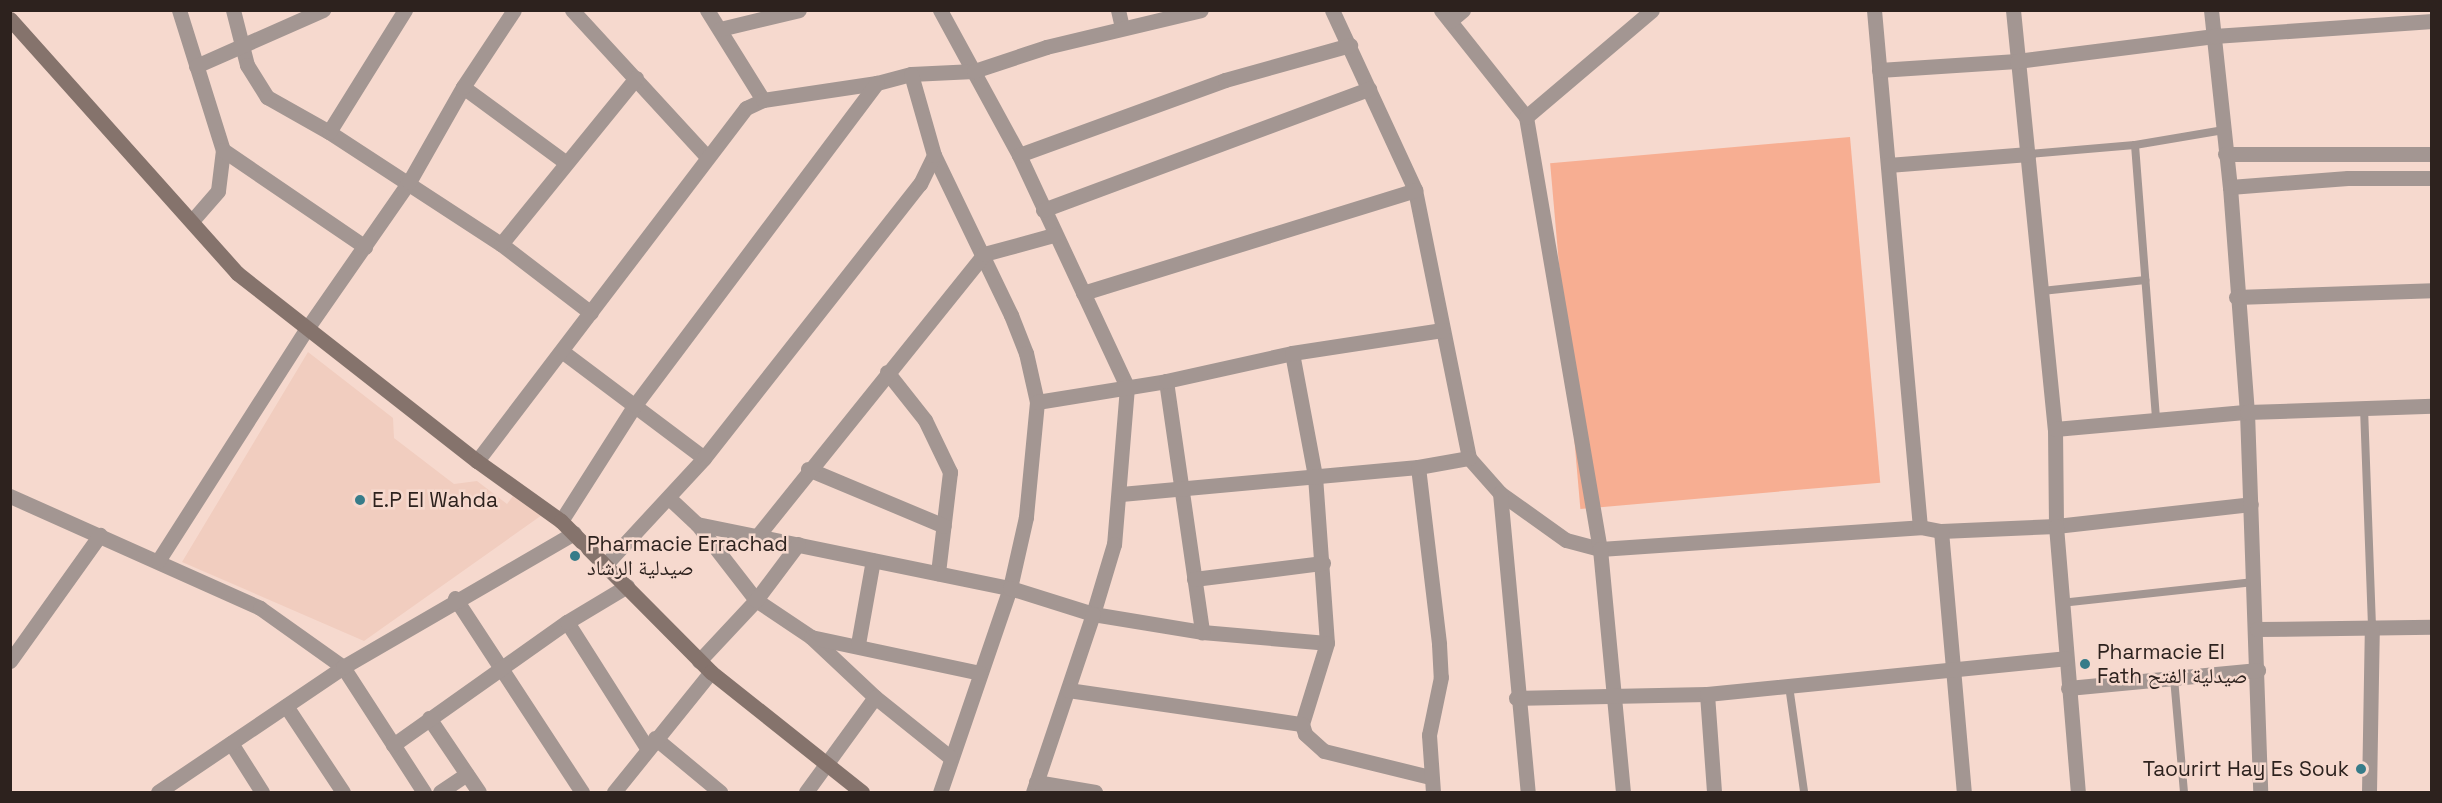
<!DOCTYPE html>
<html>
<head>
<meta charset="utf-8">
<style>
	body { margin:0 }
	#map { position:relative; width:2442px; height:803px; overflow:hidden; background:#f6d9ce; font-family:"Space Grotesk","Noto Naskh Arabic",sans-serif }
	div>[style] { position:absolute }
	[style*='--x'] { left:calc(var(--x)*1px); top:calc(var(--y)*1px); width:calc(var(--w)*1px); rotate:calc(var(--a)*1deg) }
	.built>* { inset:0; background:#f1cdbf }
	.green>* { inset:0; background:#f7ae92; transform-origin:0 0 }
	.lane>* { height:8px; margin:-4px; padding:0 4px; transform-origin:4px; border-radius:4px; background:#a39692 }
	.street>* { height:15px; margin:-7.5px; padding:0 7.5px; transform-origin:7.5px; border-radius:7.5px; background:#a39692 }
	.secondary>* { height:15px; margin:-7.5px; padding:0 7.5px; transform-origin:7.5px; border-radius:7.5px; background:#85736c }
	.dots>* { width:16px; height:16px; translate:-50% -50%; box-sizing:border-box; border:3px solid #f6d9ce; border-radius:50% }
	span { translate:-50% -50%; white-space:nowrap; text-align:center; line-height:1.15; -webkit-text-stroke:5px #f6d9ce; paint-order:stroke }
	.poi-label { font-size:21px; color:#2d221e }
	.left { translate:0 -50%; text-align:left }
	.right { translate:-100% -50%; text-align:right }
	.frame { position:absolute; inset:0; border:12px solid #2d221e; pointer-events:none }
</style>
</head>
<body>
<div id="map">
	<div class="built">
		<i style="clip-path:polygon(308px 352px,393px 418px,394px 438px,454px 484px,477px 481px,507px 504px,513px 496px,542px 515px,364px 641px,182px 562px)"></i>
	</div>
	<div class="green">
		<i style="left:1850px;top:137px;width:347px;height:301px;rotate:85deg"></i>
	</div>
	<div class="lane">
		<i style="--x:2135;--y:145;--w:276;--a:85.6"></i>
		<i style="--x:2029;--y:154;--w:106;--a:-4.9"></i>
		<i style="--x:2135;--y:145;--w:90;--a:-9.6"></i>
		<i style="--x:2042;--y:291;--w:104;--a:-6.1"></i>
		<i style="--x:2364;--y:408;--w:219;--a:87.9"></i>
		<i style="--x:2061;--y:603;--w:194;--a:-6.2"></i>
		<i style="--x:2174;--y:678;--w:114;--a:85"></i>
		<i style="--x:1789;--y:686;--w:107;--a:81.9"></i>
	</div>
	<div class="street">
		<i style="--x:179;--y:10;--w:147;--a:72.6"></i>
		<i style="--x:223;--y:150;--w:41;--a:97"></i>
		<i style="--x:218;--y:191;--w:38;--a:131"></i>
		<i style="--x:233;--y:10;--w:57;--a:75.7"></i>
		<i style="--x:247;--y:65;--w:38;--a:58"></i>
		<i style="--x:267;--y:97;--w:71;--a:29.4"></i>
		<i style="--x:329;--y:132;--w:205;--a:33.1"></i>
		<i style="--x:501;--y:244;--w:113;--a:37.5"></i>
		<i style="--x:572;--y:10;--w:200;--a:47.4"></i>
		<i style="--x:707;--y:10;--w:106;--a:58.1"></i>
		<i style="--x:940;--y:10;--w:165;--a:61.4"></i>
		<i style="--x:1019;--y:155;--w:256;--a:65"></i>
		<i style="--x:1127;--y:387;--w:158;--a:94.7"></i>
		<i style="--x:1114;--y:544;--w:73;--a:106.7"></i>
		<i style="--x:1093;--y:614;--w:110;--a:9.4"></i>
		<i style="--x:1202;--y:632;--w:125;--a:5"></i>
		<i style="--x:1118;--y:10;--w:18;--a:77"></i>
		<i style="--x:1332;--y:10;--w:198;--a:65.2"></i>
		<i style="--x:1415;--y:190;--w:273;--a:78.6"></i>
		<i style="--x:1469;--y:458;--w:47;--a:48.5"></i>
		<i style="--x:1500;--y:493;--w:81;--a:35.5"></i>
		<i style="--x:1566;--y:540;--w:35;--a:15"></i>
		<i style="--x:1600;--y:549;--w:321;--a:-3.9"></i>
		<i style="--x:1441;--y:10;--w:137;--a:51.5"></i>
		<i style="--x:1526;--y:117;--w:438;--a:80.3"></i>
		<i style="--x:1600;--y:549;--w:244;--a:84.6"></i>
		<i style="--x:1874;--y:10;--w:519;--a:84.92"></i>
		<i style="--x:1920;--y:527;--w:21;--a:11"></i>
		<i style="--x:1941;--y:531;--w:115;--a:-2.5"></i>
		<i style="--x:2056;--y:526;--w:196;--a:-6.4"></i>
		<i style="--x:2013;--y:10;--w:421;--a:84.3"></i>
		<i style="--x:2055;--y:429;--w:97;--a:89.4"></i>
		<i style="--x:2056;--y:526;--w:267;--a:85.3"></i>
		<i style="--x:2211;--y:10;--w:178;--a:83.9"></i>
		<i style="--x:2230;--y:187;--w:226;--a:85.7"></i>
		<i style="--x:2247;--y:412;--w:380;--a:88"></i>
		<i style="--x:1450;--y:21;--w:17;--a:-40"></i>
		<i style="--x:720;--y:29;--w:81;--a:-13.5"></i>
		<i style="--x:196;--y:66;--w:139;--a:-23.8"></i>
		<i style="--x:1879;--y:70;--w:138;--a:-3.7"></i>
		<i style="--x:2017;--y:61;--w:199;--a:-7.2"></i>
		<i style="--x:2214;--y:36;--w:219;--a:-3.9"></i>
		<i style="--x:463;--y:87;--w:127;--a:36.3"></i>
		<i style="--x:1526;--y:117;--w:165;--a:-40.3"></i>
		<i style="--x:329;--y:132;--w:144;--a:-58.1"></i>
		<i style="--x:223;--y:150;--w:172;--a:34.3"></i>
		<i style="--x:2225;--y:154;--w:207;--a:0"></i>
		<i style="--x:934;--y:155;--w:178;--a:64.3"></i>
		<i style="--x:1011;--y:315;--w:41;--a:68.5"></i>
		<i style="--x:1026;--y:353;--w:50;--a:77.3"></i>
		<i style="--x:1037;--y:402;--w:116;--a:95.5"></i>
		<i style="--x:1026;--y:517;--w:73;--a:102.7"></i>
		<i style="--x:1010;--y:588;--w:216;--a:108.9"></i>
		<i style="--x:1019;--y:155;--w:219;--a:-20"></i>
		<i style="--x:1225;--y:80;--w:130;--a:-15.6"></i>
		<i style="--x:1888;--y:165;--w:141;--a:-4.5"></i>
		<i style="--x:2230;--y:187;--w:118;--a:-4.4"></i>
		<i style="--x:2348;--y:178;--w:84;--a:0"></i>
		<i style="--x:1043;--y:210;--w:348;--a:-20.4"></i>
		<i style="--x:501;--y:244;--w:214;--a:-50.9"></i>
		<i style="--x:1083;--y:293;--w:348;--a:-17.2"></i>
		<i style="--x:2236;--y:297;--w:196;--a:-2"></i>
		<i style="--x:563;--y:352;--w:176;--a:36.9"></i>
		<i style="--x:1292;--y:353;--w:125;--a:79.4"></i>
		<i style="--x:1315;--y:476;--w:167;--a:85.9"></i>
		<i style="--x:1327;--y:643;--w:85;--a:107.2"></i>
		<i style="--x:1302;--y:724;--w:10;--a:73"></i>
		<i style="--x:1305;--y:734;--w:25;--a:42"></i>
		<i style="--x:1324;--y:751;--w:109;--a:13.8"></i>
		<i style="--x:887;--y:372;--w:61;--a:51.6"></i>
		<i style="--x:925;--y:420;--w:58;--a:64.3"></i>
		<i style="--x:950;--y:472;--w:102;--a:96.8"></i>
		<i style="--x:1166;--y:381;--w:254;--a:81.8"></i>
		<i style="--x:1037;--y:402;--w:131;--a:-9.2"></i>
		<i style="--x:1166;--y:381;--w:129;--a:-12.5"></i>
		<i style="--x:1292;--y:353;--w:152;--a:-8.7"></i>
		<i style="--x:2055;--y:429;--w:193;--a:-5.1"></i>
		<i style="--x:2247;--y:412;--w:185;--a:-1.9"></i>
		<i style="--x:477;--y:461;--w:444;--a:-52.7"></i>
		<i style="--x:746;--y:108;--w:19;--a:-25"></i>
		<i style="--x:763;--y:100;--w:115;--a:-8.5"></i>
		<i style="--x:877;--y:83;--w:35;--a:-15"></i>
		<i style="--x:911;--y:74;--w:63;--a:-2.7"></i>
		<i style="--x:974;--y:71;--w:76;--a:-18.4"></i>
		<i style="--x:1046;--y:47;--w:159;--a:-13.4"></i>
		<i style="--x:1418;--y:467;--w:178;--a:83.2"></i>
		<i style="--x:1439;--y:644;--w:33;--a:87"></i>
		<i style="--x:1441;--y:677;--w:59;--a:101.7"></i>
		<i style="--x:1429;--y:735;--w:57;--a:86"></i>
		<i style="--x:808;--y:469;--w:147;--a:22.7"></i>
		<i style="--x:1500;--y:493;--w:300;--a:84.7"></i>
		<i style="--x:1121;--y:494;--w:298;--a:-5.2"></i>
		<i style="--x:1418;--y:467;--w:52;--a:-10"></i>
		<i style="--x:10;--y:496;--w:274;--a:24.1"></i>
		<i style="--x:260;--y:608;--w:102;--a:35.4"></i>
		<i style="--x:343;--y:667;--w:149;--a:57.1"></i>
		<i style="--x:669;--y:498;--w:38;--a:43"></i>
		<i style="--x:697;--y:524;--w:96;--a:52.2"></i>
		<i style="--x:756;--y:600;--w:66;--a:33.9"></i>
		<i style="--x:811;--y:637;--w:88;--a:43.2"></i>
		<i style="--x:875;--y:697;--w:96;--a:38.7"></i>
		<i style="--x:561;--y:521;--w:138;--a:-57.5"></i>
		<i style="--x:635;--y:405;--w:403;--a:-53.1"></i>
		<i style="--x:697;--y:524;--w:319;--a:11.6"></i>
		<i style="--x:1010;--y:588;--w:87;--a:17.4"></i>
		<i style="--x:1093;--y:614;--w:188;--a:108.6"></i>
		<i style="--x:1941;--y:531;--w:262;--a:85"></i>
		<i style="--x:759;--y:534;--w:359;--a:-51.2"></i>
		<i style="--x:984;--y:254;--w:73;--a:-15.2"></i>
		<i style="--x:158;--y:561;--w:274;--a:-57.4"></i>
		<i style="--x:306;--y:330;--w:180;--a:-55.2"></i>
		<i style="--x:409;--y:182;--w:109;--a:-60.4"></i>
		<i style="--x:463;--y:87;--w:92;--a:-56.5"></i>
		<i style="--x:606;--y:564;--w:144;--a:-47.2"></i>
		<i style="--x:704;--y:458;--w:349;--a:-51.8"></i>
		<i style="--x:920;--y:184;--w:32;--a:-64"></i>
		<i style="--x:934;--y:155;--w:84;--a:-105.9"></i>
		<i style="--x:1194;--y:579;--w:130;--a:-7.1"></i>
		<i style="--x:455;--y:598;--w:232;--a:56.8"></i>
		<i style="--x:567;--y:622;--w:149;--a:57.6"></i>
		<i style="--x:2257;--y:629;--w:175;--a:-0.7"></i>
		<i style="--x:811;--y:637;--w:173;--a:12"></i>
		<i style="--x:858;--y:644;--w:85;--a:-79.9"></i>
		<i style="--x:10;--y:661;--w:155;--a:-54.5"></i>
		<i style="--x:699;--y:661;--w:83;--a:-46.9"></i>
		<i style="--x:756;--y:600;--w:70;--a:-53.1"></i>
		<i style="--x:2068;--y:688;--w:191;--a:-5.4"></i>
		<i style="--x:1068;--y:690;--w:236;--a:8.3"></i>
		<i style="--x:1707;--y:694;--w:98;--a:85.9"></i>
		<i style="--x:1516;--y:698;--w:191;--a:-1.2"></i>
		<i style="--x:1707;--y:694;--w:360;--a:-5.7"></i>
		<i style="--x:286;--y:706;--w:103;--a:56.5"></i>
		<i style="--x:429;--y:718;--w:89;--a:56"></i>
		<i style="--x:655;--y:738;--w:85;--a:39.7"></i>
		<i style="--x:231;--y:743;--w:58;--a:57.7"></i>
		<i style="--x:393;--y:745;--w:213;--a:-35.3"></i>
		<i style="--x:567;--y:622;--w:70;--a:-31"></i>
		<i style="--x:1036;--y:782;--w:60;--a:9.6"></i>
		<i style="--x:158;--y:792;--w:223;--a:-34"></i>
		<i style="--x:343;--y:667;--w:267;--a:-30.1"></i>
		<i style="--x:440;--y:792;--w:32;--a:-34"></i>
		<i style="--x:614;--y:792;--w:154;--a:-51.1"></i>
		<i style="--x:806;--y:792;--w:117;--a:-54"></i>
		<i style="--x:2369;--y:792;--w:165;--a:-89"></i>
	</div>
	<div class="secondary">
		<i style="--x:10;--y:19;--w:341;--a:48.2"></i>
		<i style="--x:237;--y:273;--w:305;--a:38.1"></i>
		<i style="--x:477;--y:461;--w:103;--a:35.5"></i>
		<i style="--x:561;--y:521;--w:213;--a:45.2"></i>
		<i style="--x:711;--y:672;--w:193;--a:38.5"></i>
	</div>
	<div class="dots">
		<i style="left:360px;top:500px;background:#377c89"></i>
		<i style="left:575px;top:556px;background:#377c89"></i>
		<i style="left:2085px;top:664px;background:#377c89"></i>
		<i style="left:2361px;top:769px;background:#377c89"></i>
	</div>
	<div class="poi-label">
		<span class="left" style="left:372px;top:500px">E.P El Wahda</span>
		<span class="left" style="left:587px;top:556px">Pharmacie Errachad<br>صيدلية الرشاد</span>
		<span class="left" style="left:2097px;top:664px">Pharmacie El<br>Fath صيدلية الفتح</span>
		<span class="right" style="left:2349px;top:769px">Taourirt Hay Es Souk</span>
	</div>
	<div class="frame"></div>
</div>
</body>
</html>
